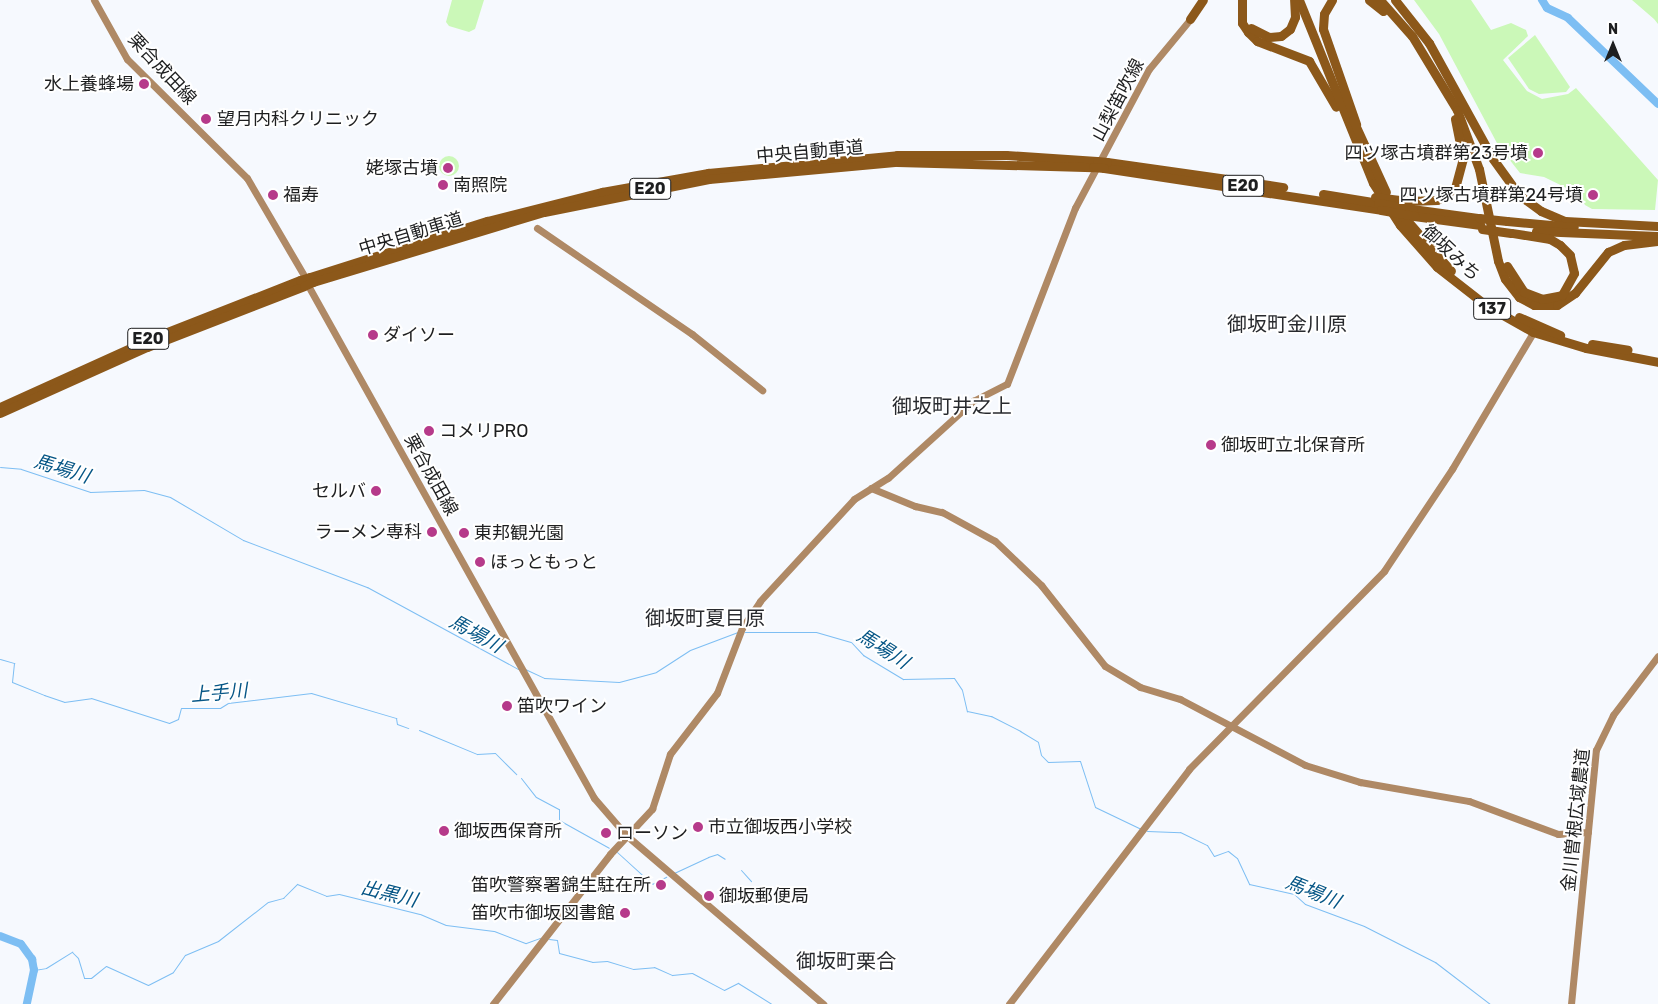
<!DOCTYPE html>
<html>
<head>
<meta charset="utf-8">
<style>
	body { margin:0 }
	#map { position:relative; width:1658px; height:1004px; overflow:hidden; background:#f6f9fe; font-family:Rubik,"Noto Sans JP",sans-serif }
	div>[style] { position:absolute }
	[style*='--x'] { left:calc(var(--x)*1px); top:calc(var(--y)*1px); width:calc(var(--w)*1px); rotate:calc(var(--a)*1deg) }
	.green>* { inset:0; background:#cbf8b8 }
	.round { border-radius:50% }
	.stream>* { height:1px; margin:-0.5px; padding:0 0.5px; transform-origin:0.5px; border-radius:0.5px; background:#7dbef3 }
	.river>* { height:8px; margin:-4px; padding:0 4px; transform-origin:4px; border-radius:4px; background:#7dbef3 }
	.secondary>* { height:7px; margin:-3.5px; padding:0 3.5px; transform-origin:3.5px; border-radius:3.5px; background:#af8965 }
	.highway>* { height:9px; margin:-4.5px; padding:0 4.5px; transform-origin:4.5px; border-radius:4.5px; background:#8c581a }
	.highway-bridge>* { height:9px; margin:-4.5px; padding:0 4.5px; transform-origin:4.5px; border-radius:4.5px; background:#8c581a }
	.dots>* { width:14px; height:14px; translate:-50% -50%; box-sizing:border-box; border:2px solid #fff; border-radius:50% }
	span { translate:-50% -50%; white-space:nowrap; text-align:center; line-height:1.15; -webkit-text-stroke:4px #fff; paint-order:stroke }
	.shield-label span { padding:1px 4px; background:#fff; border:1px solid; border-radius:4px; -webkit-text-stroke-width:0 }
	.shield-label { font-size:16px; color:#1e1f20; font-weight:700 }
	.street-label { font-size:18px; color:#1e1f20 }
	.poi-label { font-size:18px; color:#1e1f20 }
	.right { translate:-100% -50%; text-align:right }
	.left { translate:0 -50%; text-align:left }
	.water-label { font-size:19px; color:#065686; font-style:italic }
	.quarter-label { font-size:20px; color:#282a2e }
	.north { position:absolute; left:1588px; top:20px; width:50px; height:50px; -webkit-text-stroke:4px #fff; paint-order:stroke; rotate:0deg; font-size:14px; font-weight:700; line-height:20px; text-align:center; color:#1e1f20 }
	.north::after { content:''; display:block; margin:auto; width:18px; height:22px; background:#1e1f20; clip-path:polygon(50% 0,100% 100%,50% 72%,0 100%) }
</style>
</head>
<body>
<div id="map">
	<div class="green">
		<i style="clip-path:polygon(452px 0,484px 0,475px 29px,469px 32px,449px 26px,446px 22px)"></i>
		<i style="clip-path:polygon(1414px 0,1471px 0,1491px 30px,1511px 23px,1526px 30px,1528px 36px,1503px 60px,1527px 91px,1542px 99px,1568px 94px,1576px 88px,1658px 180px,1655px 210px,1592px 209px,1585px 205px,1579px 194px,1544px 177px,1520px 173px,1498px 145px,1439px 34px)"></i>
		<i style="clip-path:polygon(1632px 0,1658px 0,1658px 24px,1654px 19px)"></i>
		<i style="clip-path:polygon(1535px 35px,1570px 87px,1566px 92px,1539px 94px,1529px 89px,1508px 58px)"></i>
		<i class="round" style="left:439px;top:156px;width:20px;height:20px"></i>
	</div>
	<div class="stream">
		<i style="--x:0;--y:467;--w:21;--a:5"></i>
		<i style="--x:21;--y:469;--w:73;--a:18.4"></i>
		<i style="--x:90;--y:492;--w:54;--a:-2.1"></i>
		<i style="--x:144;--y:490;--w:27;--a:15"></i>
		<i style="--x:170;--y:497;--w:85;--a:30.5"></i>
		<i style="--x:243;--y:540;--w:133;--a:20.8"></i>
		<i style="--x:367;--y:587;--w:172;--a:28.5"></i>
		<i style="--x:745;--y:632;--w:71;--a:0"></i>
		<i style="--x:816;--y:632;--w:36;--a:16"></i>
		<i style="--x:851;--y:642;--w:18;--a:47"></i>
		<i style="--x:863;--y:655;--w:47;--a:31"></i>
		<i style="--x:903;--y:679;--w:51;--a:-1.1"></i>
		<i style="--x:954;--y:678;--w:14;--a:56"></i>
		<i style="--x:962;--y:690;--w:22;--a:77"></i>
		<i style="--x:967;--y:711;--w:25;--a:12"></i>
		<i style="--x:991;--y:716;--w:33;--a:27"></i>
		<i style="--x:1020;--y:731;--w:21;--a:31"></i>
		<i style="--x:1038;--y:742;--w:13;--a:77"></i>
		<i style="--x:1041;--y:755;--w:10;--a:45"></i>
		<i style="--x:1048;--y:762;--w:32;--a:-2"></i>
		<i style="--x:1080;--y:761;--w:48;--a:71.9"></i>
		<i style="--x:1095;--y:807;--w:51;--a:25.6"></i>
		<i style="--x:0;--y:659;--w:15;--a:16"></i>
		<i style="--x:14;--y:663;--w:19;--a:96"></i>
		<i style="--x:12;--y:682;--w:35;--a:22"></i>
		<i style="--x:44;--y:695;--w:21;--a:19"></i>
		<i style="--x:64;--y:702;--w:27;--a:-8"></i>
		<i style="--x:91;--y:698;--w:82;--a:17.8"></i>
		<i style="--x:169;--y:723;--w:10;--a:-24"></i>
		<i style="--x:178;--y:719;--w:11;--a:-75"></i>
		<i style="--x:181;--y:708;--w:39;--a:0"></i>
		<i style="--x:220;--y:708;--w:9;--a:-32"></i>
		<i style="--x:228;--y:703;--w:84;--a:-6.9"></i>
		<i style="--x:311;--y:693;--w:89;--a:16.4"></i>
		<i style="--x:396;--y:718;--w:6;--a:81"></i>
		<i style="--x:397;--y:724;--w:12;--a:20"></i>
		<i style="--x:525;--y:669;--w:21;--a:25"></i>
		<i style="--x:544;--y:678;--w:75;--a:3.1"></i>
		<i style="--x:619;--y:682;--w:38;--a:-15"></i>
		<i style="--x:656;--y:672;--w:40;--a:-32.9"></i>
		<i style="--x:690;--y:650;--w:51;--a:-20.6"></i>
		<i style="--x:419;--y:730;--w:63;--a:22.5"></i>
		<i style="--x:477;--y:754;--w:18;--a:-3"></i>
		<i style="--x:495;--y:753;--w:30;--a:45"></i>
		<i style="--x:521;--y:778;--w:24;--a:52"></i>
		<i style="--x:536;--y:797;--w:26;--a:28"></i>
		<i style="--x:559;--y:809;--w:11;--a:90"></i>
		<i style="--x:559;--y:820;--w:57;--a:29.2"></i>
		<i style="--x:1147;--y:831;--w:33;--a:2"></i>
		<i style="--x:1180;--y:832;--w:30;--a:26"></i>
		<i style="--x:1207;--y:845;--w:13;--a:58"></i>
		<i style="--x:1214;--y:856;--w:15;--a:-20"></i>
		<i style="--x:1228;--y:851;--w:11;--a:38"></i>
		<i style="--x:1237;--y:858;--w:29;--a:65"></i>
		<i style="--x:1249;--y:884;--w:46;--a:12.5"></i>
		<i style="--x:1294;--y:894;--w:15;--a:42"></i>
		<i style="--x:1305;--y:904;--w:63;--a:20.4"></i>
		<i style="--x:1364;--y:926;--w:80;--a:26.9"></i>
		<i style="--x:1435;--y:962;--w:69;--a:37.4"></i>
		<i style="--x:617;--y:852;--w:47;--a:42.4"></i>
		<i style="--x:652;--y:884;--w:16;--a:-27"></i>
		<i style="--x:741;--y:870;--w:15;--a:48"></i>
		<i style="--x:674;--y:873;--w:38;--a:-25"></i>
		<i style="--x:708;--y:857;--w:9;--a:-18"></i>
		<i style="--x:717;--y:854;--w:9;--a:32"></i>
		<i style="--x:549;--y:939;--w:8;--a:7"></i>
		<i style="--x:557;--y:940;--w:13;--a:81"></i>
		<i style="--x:559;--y:953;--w:34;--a:15"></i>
		<i style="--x:592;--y:962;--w:15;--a:-4"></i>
		<i style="--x:607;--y:961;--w:27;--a:17"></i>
		<i style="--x:633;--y:969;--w:21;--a:-5"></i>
		<i style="--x:654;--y:967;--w:20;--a:24"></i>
		<i style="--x:672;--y:975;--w:20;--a:-6"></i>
		<i style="--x:692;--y:973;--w:36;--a:28"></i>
		<i style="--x:724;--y:990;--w:16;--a:-27"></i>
		<i style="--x:738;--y:983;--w:39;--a:32"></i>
		<i style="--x:34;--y:970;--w:12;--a:-9"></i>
		<i style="--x:46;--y:968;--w:31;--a:-32"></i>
		<i style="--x:72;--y:952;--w:8;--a:45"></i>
		<i style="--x:78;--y:958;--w:21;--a:73"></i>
		<i style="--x:84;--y:978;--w:7;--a:0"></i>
		<i style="--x:91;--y:978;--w:19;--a:-39"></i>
		<i style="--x:106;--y:966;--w:46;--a:24.3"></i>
		<i style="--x:148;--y:985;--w:28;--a:-27"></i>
		<i style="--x:173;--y:972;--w:21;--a:-55"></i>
		<i style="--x:185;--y:955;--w:36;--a:-23"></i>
		<i style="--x:218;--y:941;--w:63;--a:-38"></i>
		<i style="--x:268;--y:902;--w:16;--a:-15"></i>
		<i style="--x:283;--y:898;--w:20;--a:-45"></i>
		<i style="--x:297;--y:884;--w:31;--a:22"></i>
		<i style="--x:326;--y:896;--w:13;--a:-9"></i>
		<i style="--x:339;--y:894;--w:83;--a:13.9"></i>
		<i style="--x:420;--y:914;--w:28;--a:23"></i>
		<i style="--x:446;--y:925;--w:48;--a:7.1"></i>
		<i style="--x:494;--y:931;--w:34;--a:21"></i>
		<i style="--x:526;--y:943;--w:15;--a:-20"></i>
	</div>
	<div class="river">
		<i style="--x:1542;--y:0;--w:9;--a:58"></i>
		<i style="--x:1547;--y:8;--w:23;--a:25"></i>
		<i style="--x:1568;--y:18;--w:124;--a:43.7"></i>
		<i style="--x:0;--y:936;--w:22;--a:21"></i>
		<i style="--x:21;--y:944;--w:19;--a:54"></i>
		<i style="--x:32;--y:959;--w:11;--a:80"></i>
		<i style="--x:34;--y:970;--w:35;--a:102"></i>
	</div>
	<div class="secondary">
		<i style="--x:94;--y:0;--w:68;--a:60.8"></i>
		<i style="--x:127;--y:59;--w:169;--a:44.8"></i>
		<i style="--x:247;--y:178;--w:111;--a:59.7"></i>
		<i style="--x:537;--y:228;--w:188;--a:34.4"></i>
		<i style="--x:692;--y:334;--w:90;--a:38.7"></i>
		<i style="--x:310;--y:289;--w:583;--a:60.84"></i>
		<i style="--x:594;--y:798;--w:49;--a:49.1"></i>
		<i style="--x:626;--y:835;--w:260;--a:40.6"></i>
		<i style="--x:871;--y:488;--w:48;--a:22.2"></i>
		<i style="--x:915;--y:506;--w:28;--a:13"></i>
		<i style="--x:942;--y:512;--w:60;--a:28.7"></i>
		<i style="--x:995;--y:541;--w:64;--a:43.7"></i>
		<i style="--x:1041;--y:585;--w:103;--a:51.7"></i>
		<i style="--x:1105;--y:666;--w:41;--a:31"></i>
		<i style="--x:1140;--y:687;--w:42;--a:16.7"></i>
		<i style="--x:1180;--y:699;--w:141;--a:27.8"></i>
		<i style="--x:1305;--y:765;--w:58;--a:17.2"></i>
		<i style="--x:1360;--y:782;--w:111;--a:9.9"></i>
		<i style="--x:1469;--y:801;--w:95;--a:20.3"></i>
		<i style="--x:1558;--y:834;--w:30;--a:-4"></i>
		<i style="--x:493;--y:1004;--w:190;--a:-52"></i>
		<i style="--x:610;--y:854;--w:62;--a:-47"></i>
		<i style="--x:652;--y:809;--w:58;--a:-71.9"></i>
		<i style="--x:670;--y:754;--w:77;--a:-52.4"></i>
		<i style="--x:717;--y:693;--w:70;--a:-69"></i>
		<i style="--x:742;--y:628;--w:32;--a:-56"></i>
		<i style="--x:760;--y:601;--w:139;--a:-47.3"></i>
		<i style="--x:854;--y:499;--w:40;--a:-32"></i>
		<i style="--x:888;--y:478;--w:115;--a:-42.2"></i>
		<i style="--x:973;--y:401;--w:38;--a:-27"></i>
		<i style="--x:1007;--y:384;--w:189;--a:-68.9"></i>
		<i style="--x:1075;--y:208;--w:157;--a:-62"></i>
		<i style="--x:1149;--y:69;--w:67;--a:-50.4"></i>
		<i style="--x:1009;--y:1004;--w:296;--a:-52.5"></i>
		<i style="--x:1189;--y:769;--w:278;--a:-45.4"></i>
		<i style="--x:1384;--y:571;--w:123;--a:-56.3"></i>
		<i style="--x:1452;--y:469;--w:163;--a:-59.3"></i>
		<i style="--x:1571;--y:1004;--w:255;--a:-84.4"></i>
		<i style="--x:1596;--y:750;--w:39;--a:-64"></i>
		<i style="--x:1613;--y:715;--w:74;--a:-52.7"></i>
	</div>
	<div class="highway">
		<i style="--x:1242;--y:0;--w:23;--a:90"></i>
		<i style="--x:1242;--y:23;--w:11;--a:56"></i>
		<i style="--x:1248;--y:32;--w:13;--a:45"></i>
		<i style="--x:1257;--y:41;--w:56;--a:21"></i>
		<i style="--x:1309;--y:61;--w:53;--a:59.6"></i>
		<i style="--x:1299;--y:0;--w:197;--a:68"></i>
		<i style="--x:1373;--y:183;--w:50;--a:57.3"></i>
		<i style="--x:1400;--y:225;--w:56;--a:48.6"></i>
		<i style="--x:1437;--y:267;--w:63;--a:38"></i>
		<i style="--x:1487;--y:306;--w:53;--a:29.5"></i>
		<i style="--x:1533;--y:332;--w:55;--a:16.8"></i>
		<i style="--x:1586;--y:348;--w:73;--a:11"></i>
		<i style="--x:1332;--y:0;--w:16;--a:120"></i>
		<i style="--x:1324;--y:14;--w:15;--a:94"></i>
		<i style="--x:1323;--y:29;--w:101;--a:70.8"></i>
		<i style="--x:1369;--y:0;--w:18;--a:38"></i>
		<i style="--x:1380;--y:0;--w:48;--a:48.4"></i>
		<i style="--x:1412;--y:36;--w:87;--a:58.7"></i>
		<i style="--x:1457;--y:110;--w:63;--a:69.6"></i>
		<i style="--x:1479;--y:169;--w:94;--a:78.3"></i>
		<i style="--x:1498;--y:261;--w:19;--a:69"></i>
		<i style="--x:1505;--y:279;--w:23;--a:52"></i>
		<i style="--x:1519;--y:297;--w:17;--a:28"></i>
		<i style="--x:1534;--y:305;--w:23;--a:0"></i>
		<i style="--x:1557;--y:305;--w:22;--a:-34"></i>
		<i style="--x:1575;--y:293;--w:53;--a:-51.2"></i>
		<i style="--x:1608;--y:252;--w:17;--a:-24"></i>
		<i style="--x:1624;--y:245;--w:34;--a:-7"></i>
		<i style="--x:1395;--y:0;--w:55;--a:51.7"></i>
		<i style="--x:1429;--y:43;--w:132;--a:61.1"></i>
		<i style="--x:1493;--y:159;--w:44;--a:54.2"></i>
		<i style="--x:1519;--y:195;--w:27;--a:36"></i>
		<i style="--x:1541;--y:211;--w:26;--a:23"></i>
		<i style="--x:1565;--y:221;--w:93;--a:3.1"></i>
		<i style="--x:1190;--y:19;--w:23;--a:-56"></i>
		<i style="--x:1251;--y:28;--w:20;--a:27"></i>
		<i style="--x:1269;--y:37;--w:12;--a:-5"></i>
		<i style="--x:1281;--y:36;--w:11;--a:-38"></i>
		<i style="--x:1290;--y:29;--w:13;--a:-67"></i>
		<i style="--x:1295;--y:17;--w:17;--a:-93"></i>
		<i style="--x:1353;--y:120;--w:79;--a:65.4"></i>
		<i style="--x:1107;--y:162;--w:178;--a:8.1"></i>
		<i style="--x:1104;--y:168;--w:280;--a:8.6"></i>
		<i style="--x:1323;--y:194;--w:56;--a:9.3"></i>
		<i style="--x:1408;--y:201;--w:29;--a:-2"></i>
		<i style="--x:1437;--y:200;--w:22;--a:-34"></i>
		<i style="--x:1455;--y:188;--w:30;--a:-75"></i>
		<i style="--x:1463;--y:159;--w:41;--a:-101.3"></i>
		<i style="--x:1397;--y:209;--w:82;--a:48.9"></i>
		<i style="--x:1412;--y:209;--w:68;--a:7.7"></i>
		<i style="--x:1414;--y:216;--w:67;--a:7.8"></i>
		<i style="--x:1507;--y:221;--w:67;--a:5.1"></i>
		<i style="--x:1536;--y:231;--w:122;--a:2.3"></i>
		<i style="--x:1507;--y:266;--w:31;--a:57"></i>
		<i style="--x:1524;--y:292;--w:19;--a:21"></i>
		<i style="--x:1542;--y:299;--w:20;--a:-11"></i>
		<i style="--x:1562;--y:295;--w:25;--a:-61"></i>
		<i style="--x:1574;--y:273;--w:18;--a:-103"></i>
		<i style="--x:1570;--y:255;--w:14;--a:-135"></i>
		<i style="--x:1560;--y:245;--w:12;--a:-149"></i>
		<i style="--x:1550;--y:239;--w:39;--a:-171"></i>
		<i style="--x:310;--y:277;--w:186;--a:-17.6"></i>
		<i style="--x:487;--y:221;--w:119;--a:-14.2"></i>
		<i style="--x:602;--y:192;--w:108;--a:-10.2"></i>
		<i style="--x:708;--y:173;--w:190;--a:-5.4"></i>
		<i style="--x:897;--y:155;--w:109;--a:0"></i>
		<i style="--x:1006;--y:155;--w:91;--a:3.8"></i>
		<i style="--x:313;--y:282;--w:241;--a:-16.9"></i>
		<i style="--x:544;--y:212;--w:168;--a:-11.3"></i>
		<i style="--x:709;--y:179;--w:189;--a:-5.2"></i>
		<i style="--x:897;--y:162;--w:196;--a:1.5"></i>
		<i style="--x:1519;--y:317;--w:45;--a:23.7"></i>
		<i style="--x:1592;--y:344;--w:36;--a:9"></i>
		<i style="--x:0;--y:407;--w:167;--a:-24.4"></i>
		<i style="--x:152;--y:338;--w:159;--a:-21.4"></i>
		<i style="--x:0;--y:413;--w:161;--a:-24.2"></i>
		<i style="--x:147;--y:347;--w:168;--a:-21.2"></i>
	</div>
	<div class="highway-bridge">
		<i style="--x:1097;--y:161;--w:10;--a:6"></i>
		<i style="--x:1093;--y:167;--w:11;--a:5"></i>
		<i style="--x:1375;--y:197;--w:33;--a:7"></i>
		<i style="--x:1378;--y:203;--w:35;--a:10"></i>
		<i style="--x:1381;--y:210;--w:34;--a:10"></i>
		<i style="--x:1479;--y:218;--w:28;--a:6"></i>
		<i style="--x:1482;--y:229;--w:29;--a:8"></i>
		<i style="--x:300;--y:280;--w:10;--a:-17"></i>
		<i style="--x:304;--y:286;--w:10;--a:-24"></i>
	</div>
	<div class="dots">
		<i style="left:144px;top:84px;background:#b63a8a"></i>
		<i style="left:206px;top:119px;background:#b63a8a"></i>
		<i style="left:1538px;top:153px;background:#b63a8a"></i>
		<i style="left:448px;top:168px;background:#b63a8a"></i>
		<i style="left:443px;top:185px;background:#b63a8a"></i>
		<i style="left:273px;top:195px;background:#b63a8a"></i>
		<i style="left:1593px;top:195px;background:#b63a8a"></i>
		<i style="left:373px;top:335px;background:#b63a8a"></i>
		<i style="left:429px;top:431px;background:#b63a8a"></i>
		<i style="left:1211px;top:445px;background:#b63a8a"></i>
		<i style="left:376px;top:491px;background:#b63a8a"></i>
		<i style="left:432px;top:532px;background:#b63a8a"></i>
		<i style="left:464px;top:533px;background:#b63a8a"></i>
		<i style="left:480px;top:562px;background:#b63a8a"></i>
		<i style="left:507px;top:706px;background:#b63a8a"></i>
		<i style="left:698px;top:827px;background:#b63a8a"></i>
		<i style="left:444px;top:831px;background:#b63a8a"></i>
		<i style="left:606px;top:833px;background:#b63a8a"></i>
		<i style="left:661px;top:885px;background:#b63a8a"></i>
		<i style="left:709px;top:896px;background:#b63a8a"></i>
		<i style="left:625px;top:913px;background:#b63a8a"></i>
	</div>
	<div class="shield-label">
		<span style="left:1243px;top:186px">E20</span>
		<span style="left:650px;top:189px">E20</span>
		<span style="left:1492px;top:309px">137</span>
		<span style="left:148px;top:339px">E20</span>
	</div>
	<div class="street-label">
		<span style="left:162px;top:69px;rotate:47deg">栗合成田線</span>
		<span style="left:1118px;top:100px;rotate:-62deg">山梨笛吹線</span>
		<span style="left:810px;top:152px;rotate:-5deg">中央自動車道</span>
		<span style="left:411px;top:234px;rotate:-17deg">中央自動車道</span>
		<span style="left:1451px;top:253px;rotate:43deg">御坂みち</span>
		<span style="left:431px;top:475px;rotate:61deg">栗合成田線</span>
		<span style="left:1576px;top:820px;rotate:-84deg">金川曽根広域農道</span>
	</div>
	<div class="poi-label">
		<span class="right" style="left:134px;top:84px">水上養蜂場</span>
		<span class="left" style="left:217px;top:119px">望月内科クリニック</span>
		<span class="right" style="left:1528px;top:153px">四ツ塚古墳群第23号墳</span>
		<span class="right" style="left:438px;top:168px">姥塚古墳</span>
		<span class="left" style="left:453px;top:185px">南照院</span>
		<span class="left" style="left:283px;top:195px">福寿</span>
		<span class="right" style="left:1583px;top:195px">四ツ塚古墳群第24号墳</span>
		<span class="left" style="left:383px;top:335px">ダイソー</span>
		<span class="left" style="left:439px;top:431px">コメリPRO</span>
		<span class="left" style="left:1221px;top:445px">御坂町立北保育所</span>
		<span class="right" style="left:366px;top:491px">セルバ</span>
		<span class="right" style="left:422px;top:532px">ラーメン専科</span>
		<span class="left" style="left:474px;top:533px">東邦観光園</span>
		<span class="left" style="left:490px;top:562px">ほっともっと</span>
		<span class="left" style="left:517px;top:706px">笛吹ワイン</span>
		<span class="left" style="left:708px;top:827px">市立御坂西小学校</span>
		<span class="left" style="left:454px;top:831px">御坂西保育所</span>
		<span class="left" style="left:616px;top:833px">ローソン</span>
		<span class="right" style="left:651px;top:885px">笛吹警察署錦生駐在所</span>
		<span class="left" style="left:719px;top:896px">御坂郵便局</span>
		<span class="right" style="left:615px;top:913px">笛吹市御坂図書館</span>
	</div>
	<div class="water-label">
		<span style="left:62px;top:469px;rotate:17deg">馬場川</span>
		<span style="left:476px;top:634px;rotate:29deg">馬場川</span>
		<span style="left:883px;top:649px;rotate:32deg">馬場川</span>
		<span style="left:219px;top:693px;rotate:-5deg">上手川</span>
		<span style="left:1313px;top:892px;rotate:22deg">馬場川</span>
		<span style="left:389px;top:894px;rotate:14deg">出黒川</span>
	</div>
	<div class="quarter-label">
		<span style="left:1287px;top:324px">御坂町金川原</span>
		<span style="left:952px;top:406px">御坂町井之上</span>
		<span style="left:705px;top:618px">御坂町夏目原</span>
		<span style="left:846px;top:961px">御坂町栗合</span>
	</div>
	<div class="north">N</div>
</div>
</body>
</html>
